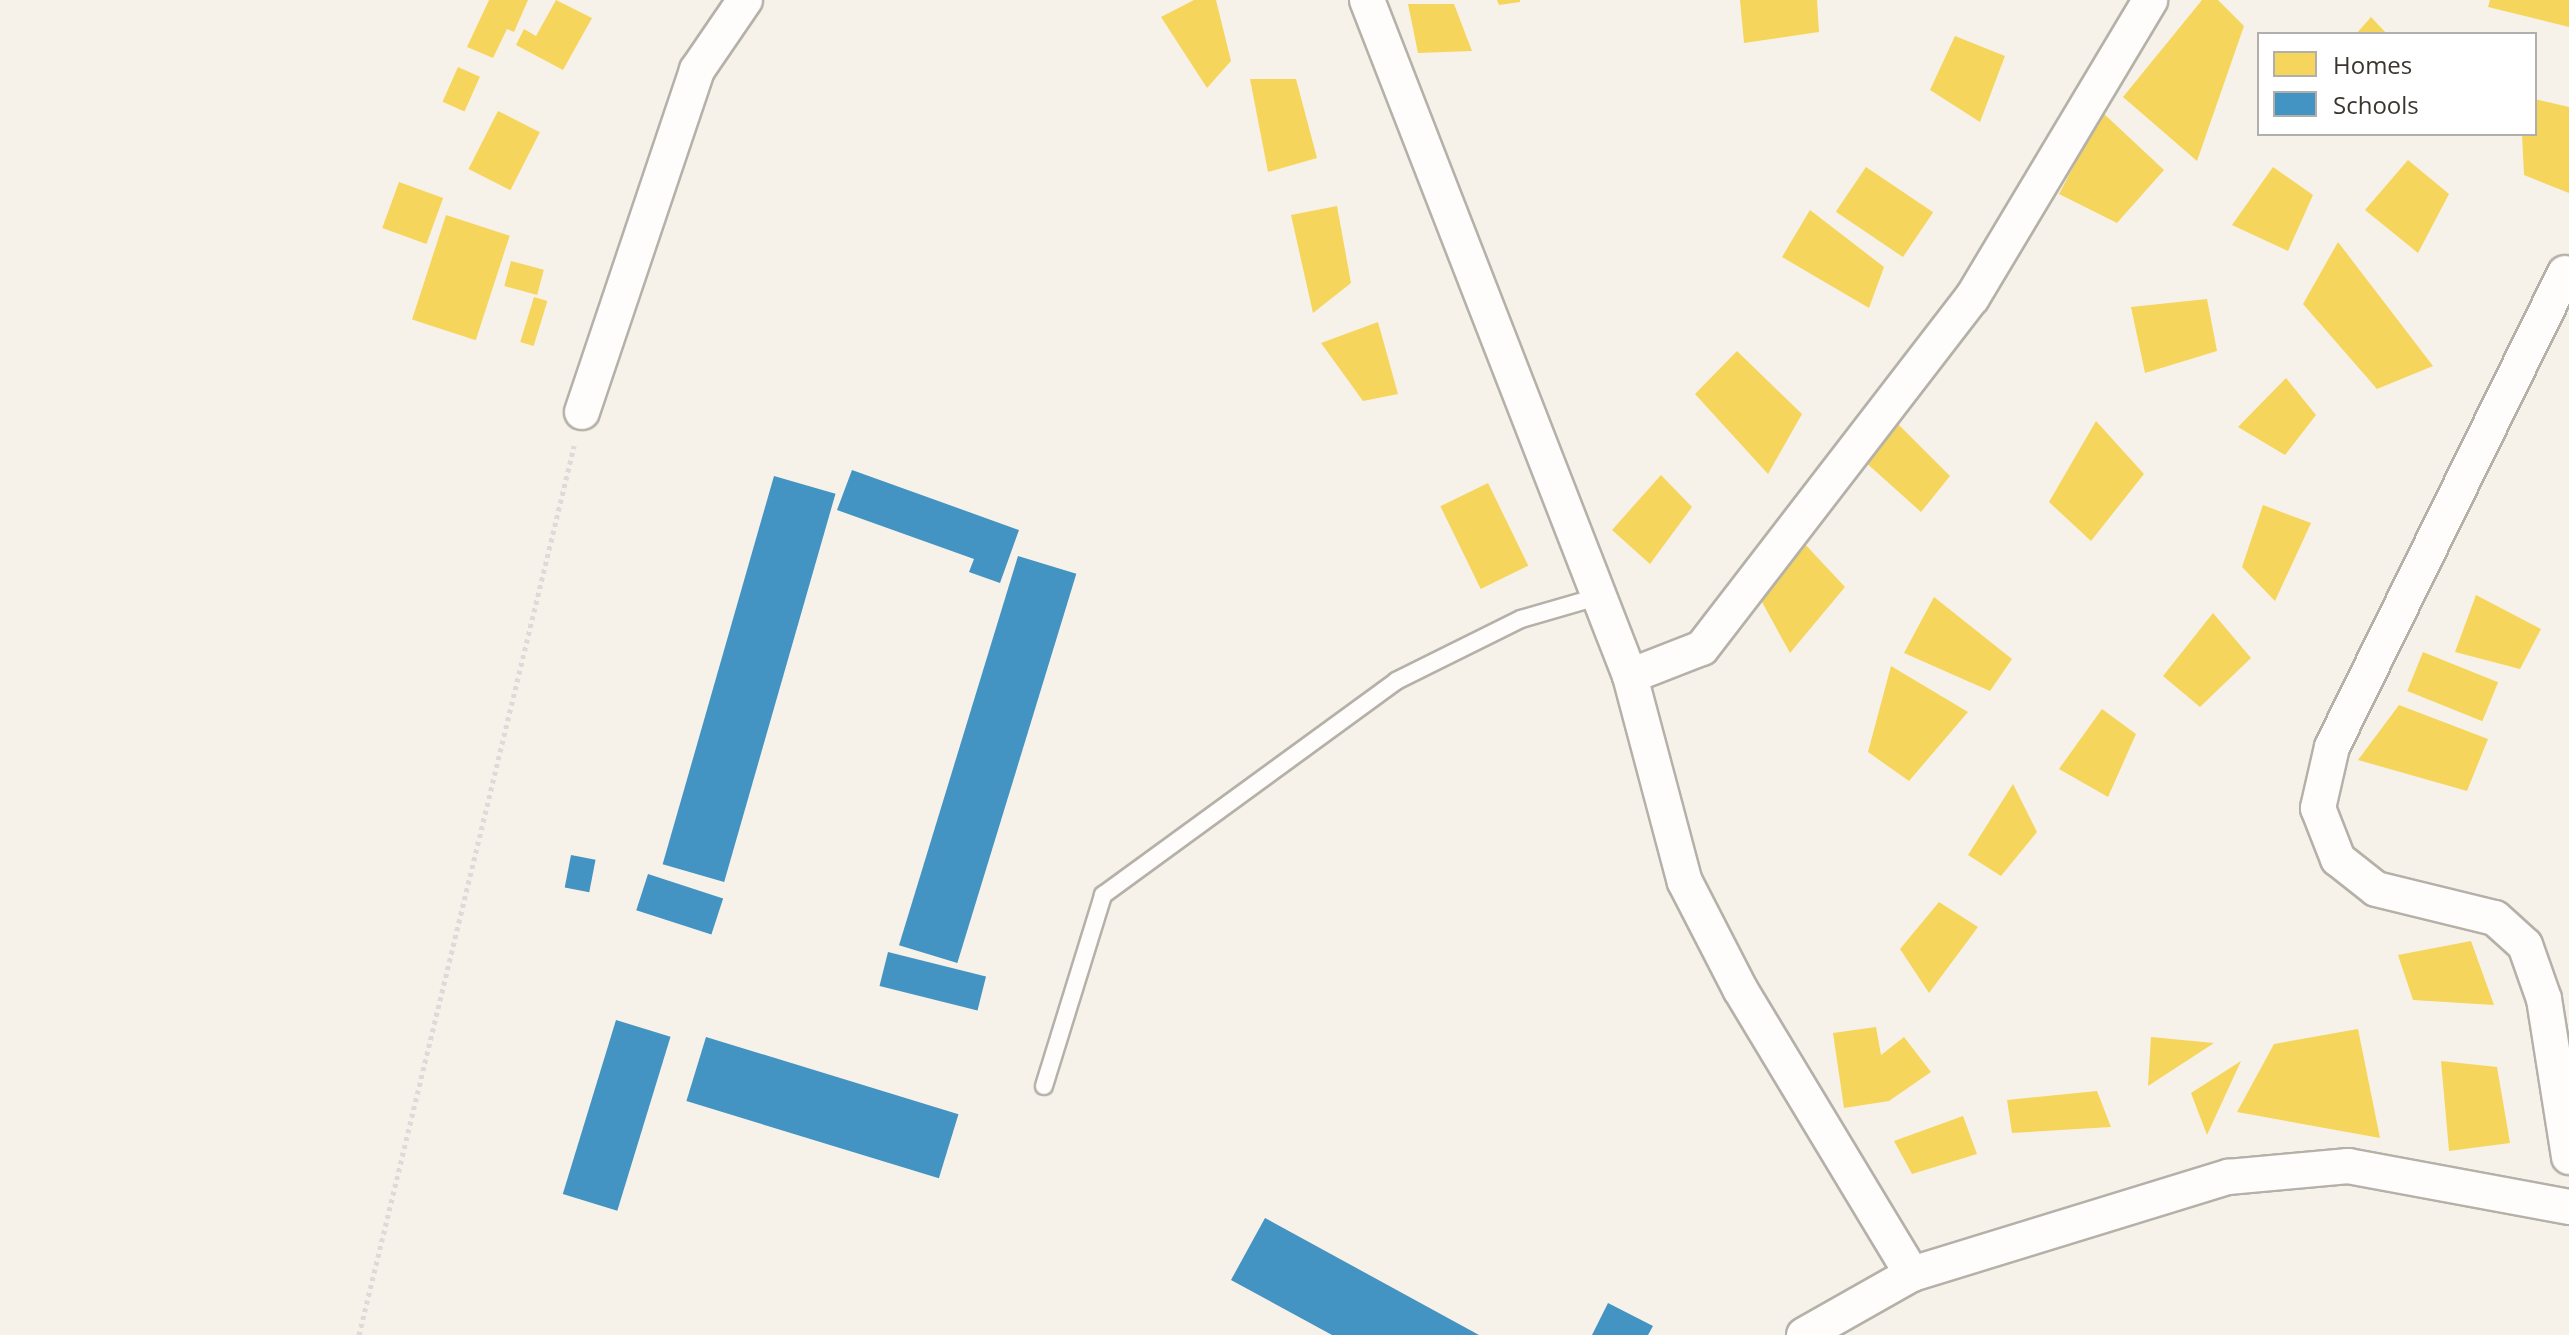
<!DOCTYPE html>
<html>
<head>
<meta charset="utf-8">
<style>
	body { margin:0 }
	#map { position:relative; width:2569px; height:1335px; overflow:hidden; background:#f7f2e9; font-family:"Open Sans",sans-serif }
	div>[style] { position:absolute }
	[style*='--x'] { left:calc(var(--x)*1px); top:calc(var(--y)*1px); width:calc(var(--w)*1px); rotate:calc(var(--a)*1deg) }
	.homes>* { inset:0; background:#f6d55c; transform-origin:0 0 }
	.schools>* { inset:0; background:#4393c3; transform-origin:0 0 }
	.path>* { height:5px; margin-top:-2.5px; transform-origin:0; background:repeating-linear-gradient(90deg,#dddbd9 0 4px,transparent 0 8px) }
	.roads { filter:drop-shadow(2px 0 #b5b1a9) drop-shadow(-2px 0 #b5b1a9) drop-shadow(0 2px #b5b1a9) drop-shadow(0 -2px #b5b1a9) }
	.lane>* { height:16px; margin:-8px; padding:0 8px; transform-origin:8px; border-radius:8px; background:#fefdfc }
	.street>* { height:34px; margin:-17px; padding:0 17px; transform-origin:17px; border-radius:17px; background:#fefdfc }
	span { translate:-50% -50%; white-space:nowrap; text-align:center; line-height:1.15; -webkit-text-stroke:8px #fff; paint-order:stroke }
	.legend { position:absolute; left:2257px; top:32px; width:280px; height:104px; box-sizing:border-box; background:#fff; border:2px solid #b0afab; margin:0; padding:10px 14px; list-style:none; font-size:24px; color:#3a362e }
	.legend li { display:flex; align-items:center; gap:16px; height:40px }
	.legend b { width:40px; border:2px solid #b0afab }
</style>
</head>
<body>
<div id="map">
	<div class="homes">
		<i style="clip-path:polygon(489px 0,528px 0,514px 32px,507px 29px,493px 58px,467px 47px)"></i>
		<i style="clip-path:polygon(556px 0,592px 18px,563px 70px,516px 45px,524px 29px,536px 36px)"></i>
		<i style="clip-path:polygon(1194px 0,1216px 0,1231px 61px,1207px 88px,1161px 17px)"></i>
		<i style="clip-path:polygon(1497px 0,1520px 0,1520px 2px,1499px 5px)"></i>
		<i style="clip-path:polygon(1740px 0,1817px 0,1819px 32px,1744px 43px)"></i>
		<i style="clip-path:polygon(2202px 0,2218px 0,2244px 26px,2197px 161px,2123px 97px)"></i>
		<i style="clip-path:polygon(2490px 0,2569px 0,2569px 27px,2488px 7px)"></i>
		<i style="clip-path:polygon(1408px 4px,1454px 4px,1472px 51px,1418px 53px)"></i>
		<i style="clip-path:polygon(2371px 17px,2387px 34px,2356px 34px)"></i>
		<i style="clip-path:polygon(1955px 36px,2005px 56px,1980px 122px,1930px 90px)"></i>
		<i style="left:458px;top:67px;width:24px;height:38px;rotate:24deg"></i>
		<i style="clip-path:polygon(1250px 79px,1296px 79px,1317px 158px,1268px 172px)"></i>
		<i style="clip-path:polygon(2535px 99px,2569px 107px,2569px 193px,2524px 175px,2522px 134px,2535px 134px)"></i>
		<i style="left:498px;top:111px;width:47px;height:65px;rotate:27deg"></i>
		<i style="clip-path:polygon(2102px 112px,2164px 170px,2117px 223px,2059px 194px)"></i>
		<i style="clip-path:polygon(2408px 160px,2449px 194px,2418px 253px,2365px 210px)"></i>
		<i style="left:1866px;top:167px;width:81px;height:54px;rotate:34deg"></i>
		<i style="clip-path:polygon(2273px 167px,2313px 195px,2288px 251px,2232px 225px)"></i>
		<i style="left:399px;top:182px;width:47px;height:49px;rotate:20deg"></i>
		<i style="clip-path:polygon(1337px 206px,1351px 283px,1313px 313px,1291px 215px)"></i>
		<i style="clip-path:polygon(1810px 210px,1884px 267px,1869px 308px,1782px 257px)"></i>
		<i style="left:446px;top:215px;width:67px;height:110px;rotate:18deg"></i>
		<i style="clip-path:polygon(2338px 242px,2433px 366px,2377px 389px,2303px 304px)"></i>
		<i style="left:511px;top:261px;width:34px;height:26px;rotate:15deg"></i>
		<i style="left:534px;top:297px;width:14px;height:47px;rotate:17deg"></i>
		<i style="clip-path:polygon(2207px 299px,2217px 351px,2145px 373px,2131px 307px)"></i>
		<i style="clip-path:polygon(1378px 322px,1398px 394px,1363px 401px,1321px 343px)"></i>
		<i style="clip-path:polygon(1737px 351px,1802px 414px,1768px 474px,1695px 394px)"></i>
		<i style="clip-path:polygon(2286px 378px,2316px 415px,2285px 455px,2238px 427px)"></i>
		<i style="clip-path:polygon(1893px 419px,1950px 476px,1921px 512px,1863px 460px)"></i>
		<i style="clip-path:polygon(2096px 421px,2144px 474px,2091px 541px,2049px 502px)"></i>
		<i style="clip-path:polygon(1661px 475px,1692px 507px,1650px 564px,1612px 530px)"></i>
		<i style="left:1488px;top:483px;width:92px;height:53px;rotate:64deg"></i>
		<i style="clip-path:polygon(2263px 505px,2311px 523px,2275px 601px,2242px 567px)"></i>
		<i style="clip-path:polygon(1802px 541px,1845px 587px,1790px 653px,1757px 593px)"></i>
		<i style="clip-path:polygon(2476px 595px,2541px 629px,2520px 669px,2455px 652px)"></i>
		<i style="clip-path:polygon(1934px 597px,2012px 659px,1990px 691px,1904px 653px)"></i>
		<i style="clip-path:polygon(2213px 613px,2251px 658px,2200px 707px,2163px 676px)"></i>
		<i style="left:2423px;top:652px;width:81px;height:42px;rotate:22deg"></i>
		<i style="clip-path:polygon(1891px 666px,1968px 712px,1909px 781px,1868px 752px)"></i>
		<i style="clip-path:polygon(2399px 705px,2488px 739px,2467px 791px,2358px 760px)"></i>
		<i style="clip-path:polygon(2102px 709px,2136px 734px,2108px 797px,2059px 769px)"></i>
		<i style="clip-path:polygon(2013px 784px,2037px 832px,2001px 876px,1968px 855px)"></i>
		<i style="clip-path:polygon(1939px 902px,1978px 927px,1929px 993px,1900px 949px)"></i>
		<i style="clip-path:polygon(2471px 941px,2494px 1005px,2413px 1000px,2398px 955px)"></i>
		<i style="clip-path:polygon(1876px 1027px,1881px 1055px,1904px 1037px,1931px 1072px,1889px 1101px,1844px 1108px,1833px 1033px)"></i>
		<i style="clip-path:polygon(2358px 1029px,2380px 1138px,2237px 1112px,2274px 1044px)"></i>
		<i style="clip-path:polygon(2151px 1037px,2214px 1043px,2148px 1086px)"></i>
		<i style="clip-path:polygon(2241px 1061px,2207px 1135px,2191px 1093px)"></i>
		<i style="clip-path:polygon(2441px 1061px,2497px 1067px,2510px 1143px,2449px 1151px)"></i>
		<i style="clip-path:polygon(2097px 1091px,2111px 1127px,2012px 1133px,2007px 1100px)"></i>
		<i style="clip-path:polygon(1963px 1116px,1977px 1154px,1912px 1174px,1894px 1141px)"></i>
	</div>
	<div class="schools">
		<i style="clip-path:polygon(852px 470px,1019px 530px,1000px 583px,969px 572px,974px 559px,837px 510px)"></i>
		<i style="left:774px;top:476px;width:64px;height:404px;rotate:16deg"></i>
		<i style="left:1018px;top:556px;width:61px;height:407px;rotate:17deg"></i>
		<i style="left:571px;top:855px;width:25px;height:33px;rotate:11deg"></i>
		<i style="left:648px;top:874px;width:79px;height:38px;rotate:18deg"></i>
		<i style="left:888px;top:952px;width:101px;height:35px;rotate:14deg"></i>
		<i style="left:616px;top:1020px;width:57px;height:182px;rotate:17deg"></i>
		<i style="left:706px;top:1037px;width:264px;height:67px;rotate:17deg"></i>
		<i style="clip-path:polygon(1265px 1218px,1479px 1335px,1332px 1335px,1231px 1280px)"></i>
		<i style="clip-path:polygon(1608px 1303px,1653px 1326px,1648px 1335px,1592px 1335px)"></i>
	</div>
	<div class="path">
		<i style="--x:359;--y:1335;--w:915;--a:-76.4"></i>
	</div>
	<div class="roads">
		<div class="lane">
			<i style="--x:1044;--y:1086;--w:200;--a:-72.8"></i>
			<i style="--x:1103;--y:895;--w:363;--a:-36.1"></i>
			<i style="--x:1396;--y:681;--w:140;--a:-26.4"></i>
			<i style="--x:1521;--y:619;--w:82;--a:-16.2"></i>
		</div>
		<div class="street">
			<i style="--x:1367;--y:0;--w:725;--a:68.74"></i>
			<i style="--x:1630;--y:676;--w:213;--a:75.1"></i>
			<i style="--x:1685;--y:882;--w:120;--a:62.8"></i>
			<i style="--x:1740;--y:989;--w:333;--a:58.9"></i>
			<i style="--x:2565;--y:273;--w:528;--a:116.18"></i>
			<i style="--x:2332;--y:747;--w:63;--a:102.9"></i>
			<i style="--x:2318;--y:808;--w:55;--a:68.6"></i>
			<i style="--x:2338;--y:859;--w:48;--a:38.3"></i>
			<i style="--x:2376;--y:889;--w:122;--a:13.7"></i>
			<i style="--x:2495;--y:918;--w:40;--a:42"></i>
			<i style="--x:2525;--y:945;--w:57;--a:70.6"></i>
			<i style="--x:2544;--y:999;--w:160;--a:81"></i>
			<i style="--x:582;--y:412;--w:361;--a:-71.4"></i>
			<i style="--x:697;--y:70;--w:85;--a:-55.6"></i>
			<i style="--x:1630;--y:676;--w:77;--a:-21.3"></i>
			<i style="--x:1702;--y:648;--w:442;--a:-52.4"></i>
			<i style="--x:1972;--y:298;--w:347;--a:-59.1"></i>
			<i style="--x:1804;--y:1335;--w:124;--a:-29.5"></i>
			<i style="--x:1912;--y:1274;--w:331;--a:-17.1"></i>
			<i style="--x:2228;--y:1177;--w:121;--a:-5.2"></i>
			<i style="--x:2348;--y:1166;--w:225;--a:10.5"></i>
		</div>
	</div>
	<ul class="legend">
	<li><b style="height:22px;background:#f6d55c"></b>Homes</li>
	<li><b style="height:22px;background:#4393c3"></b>Schools</li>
	</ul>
</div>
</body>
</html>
